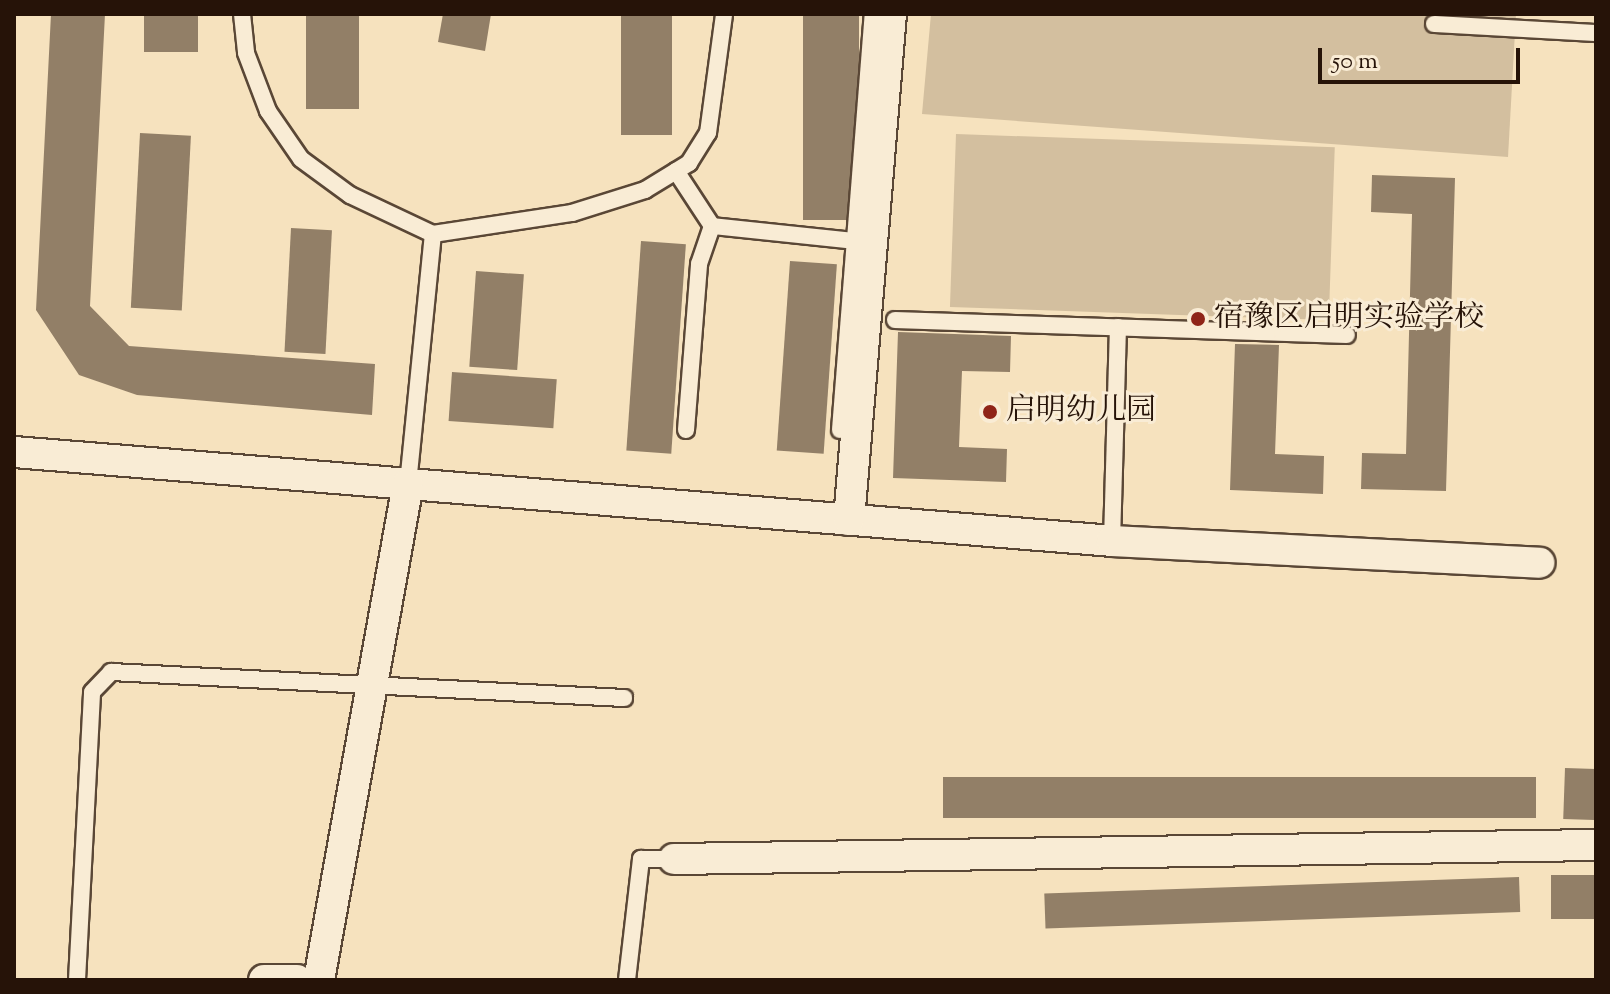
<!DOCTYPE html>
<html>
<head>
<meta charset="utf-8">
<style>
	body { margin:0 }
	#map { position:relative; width:1610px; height:994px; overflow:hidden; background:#f6e2be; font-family:"Sorts Mill Goudy","Noto Serif SC",serif }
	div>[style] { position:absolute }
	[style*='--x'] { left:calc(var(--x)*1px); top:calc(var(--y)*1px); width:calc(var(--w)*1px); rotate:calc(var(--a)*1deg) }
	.green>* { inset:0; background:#d3bf9f; transform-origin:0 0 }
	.building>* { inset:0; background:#927f67; transform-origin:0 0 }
	.roads { filter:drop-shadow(2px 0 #5a4736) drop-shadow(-2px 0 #5a4736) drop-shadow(0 2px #5a4736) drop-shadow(0 -2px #5a4736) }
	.service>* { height:16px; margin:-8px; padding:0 8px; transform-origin:8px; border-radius:8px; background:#f9ecd5 }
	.minor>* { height:30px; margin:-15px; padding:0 15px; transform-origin:15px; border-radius:15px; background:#f9ecd5 }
	.dots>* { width:22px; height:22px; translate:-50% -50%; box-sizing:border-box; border:4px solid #f9ecd5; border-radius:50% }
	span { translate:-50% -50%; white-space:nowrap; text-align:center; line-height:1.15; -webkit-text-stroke:6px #f9ecd5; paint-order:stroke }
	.poi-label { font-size:30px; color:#261308 }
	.left { translate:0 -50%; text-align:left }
	.frame { position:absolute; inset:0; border:16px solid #261308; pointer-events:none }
	.scale { position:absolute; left:1318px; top:48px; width:202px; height:36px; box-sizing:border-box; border:4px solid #261308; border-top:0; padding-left:10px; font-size:24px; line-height:28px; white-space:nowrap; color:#261308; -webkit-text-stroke:6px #f9ecd5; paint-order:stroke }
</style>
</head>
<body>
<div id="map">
	<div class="green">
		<i style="clip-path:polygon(931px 14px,1516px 14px,1508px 157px,922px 114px)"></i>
		<i style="left:956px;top:134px;width:379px;height:173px;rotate:2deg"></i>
	</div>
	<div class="building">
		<i style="clip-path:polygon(51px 14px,105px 14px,90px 306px,129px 346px,375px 364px,372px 415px,137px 395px,79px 375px,36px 310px)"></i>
		<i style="left:144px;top:14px;width:54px;height:38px"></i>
		<i style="left:306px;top:14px;width:53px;height:95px"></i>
		<i style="clip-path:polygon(443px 14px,491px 14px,485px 51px,438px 42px)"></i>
		<i style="left:621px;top:14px;width:51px;height:121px"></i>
		<i style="left:803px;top:14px;width:56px;height:206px"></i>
		<i style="left:140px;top:133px;width:51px;height:175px;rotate:3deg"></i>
		<i style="clip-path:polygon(1372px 175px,1455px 178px,1446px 491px,1361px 489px,1362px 453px,1406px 454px,1412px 214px,1371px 212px)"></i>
		<i style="left:291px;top:228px;width:41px;height:124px;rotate:3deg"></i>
		<i style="left:641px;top:241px;width:45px;height:210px;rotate:4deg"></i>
		<i style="left:790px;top:261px;width:47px;height:190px;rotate:4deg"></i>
		<i style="left:476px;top:271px;width:48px;height:96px;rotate:4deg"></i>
		<i style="clip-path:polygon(898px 332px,1011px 336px,1010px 372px,962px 371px,959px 447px,1007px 449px,1006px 482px,893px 478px)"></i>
		<i style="clip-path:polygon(1235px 344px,1279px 345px,1275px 454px,1324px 456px,1323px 494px,1230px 490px)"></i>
		<i style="left:452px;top:372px;width:105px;height:49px;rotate:4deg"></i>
		<i style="left:1565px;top:768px;width:31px;height:51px;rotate:2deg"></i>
		<i style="left:1536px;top:777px;width:41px;height:593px;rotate:90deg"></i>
		<i style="left:1596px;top:875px;width:44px;height:45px;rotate:90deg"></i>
		<i style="left:1519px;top:877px;width:35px;height:475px;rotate:88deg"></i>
	</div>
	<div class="roads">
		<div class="service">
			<i style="--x:242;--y:14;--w:39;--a:84"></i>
			<i style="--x:246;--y:53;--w:62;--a:69.2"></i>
			<i style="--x:268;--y:111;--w:58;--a:55.5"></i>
			<i style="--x:301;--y:159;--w:61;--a:36.3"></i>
			<i style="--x:350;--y:195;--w:92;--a:25.2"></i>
			<i style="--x:433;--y:234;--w:141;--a:-8.6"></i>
			<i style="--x:572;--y:213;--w:77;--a:-17.5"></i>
			<i style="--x:645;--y:190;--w:52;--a:-31.5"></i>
			<i style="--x:689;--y:163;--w:36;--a:-58"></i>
			<i style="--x:708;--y:133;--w:120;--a:-82.3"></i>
			<i style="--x:1434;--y:24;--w:162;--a:3.2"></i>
			<i style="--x:676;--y:171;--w:66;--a:56.8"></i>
			<i style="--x:895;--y:320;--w:452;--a:1.9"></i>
			<i style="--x:686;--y:430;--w:167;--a:-85.5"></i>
			<i style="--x:699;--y:264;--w:40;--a:-71.1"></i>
			<i style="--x:712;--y:226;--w:144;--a:6"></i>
			<i style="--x:840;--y:430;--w:417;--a:-85.5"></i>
			<i style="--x:408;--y:484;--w:251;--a:-84.3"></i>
			<i style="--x:1112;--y:541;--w:214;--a:-88.4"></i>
			<i style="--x:77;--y:980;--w:288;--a:-87"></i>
			<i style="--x:92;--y:692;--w:28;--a:-46"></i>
			<i style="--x:111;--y:672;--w:514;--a:2.9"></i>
			<i style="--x:627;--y:980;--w:122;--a:-83.4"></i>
			<i style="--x:641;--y:859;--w:33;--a:0"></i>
		</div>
		<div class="minor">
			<i style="--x:14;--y:452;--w:1102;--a:4.63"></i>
			<i style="--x:1112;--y:541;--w:428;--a:2.9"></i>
			<i style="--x:849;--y:520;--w:508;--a:-85.26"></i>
			<i style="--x:674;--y:859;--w:922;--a:-0.87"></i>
			<i style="--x:264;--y:980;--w:33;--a:0"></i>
			<i style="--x:319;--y:980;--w:504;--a:-79.83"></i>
		</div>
	</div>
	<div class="dots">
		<i style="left:1198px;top:319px;background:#8f2418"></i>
		<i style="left:990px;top:412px;background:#8f2418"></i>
	</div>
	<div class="poi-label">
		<span class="left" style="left:1214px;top:319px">宿豫区启明实验学校</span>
		<span class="left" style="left:1006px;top:412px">启明幼儿园</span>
	</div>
	<div class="frame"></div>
	<div class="scale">50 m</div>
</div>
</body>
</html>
